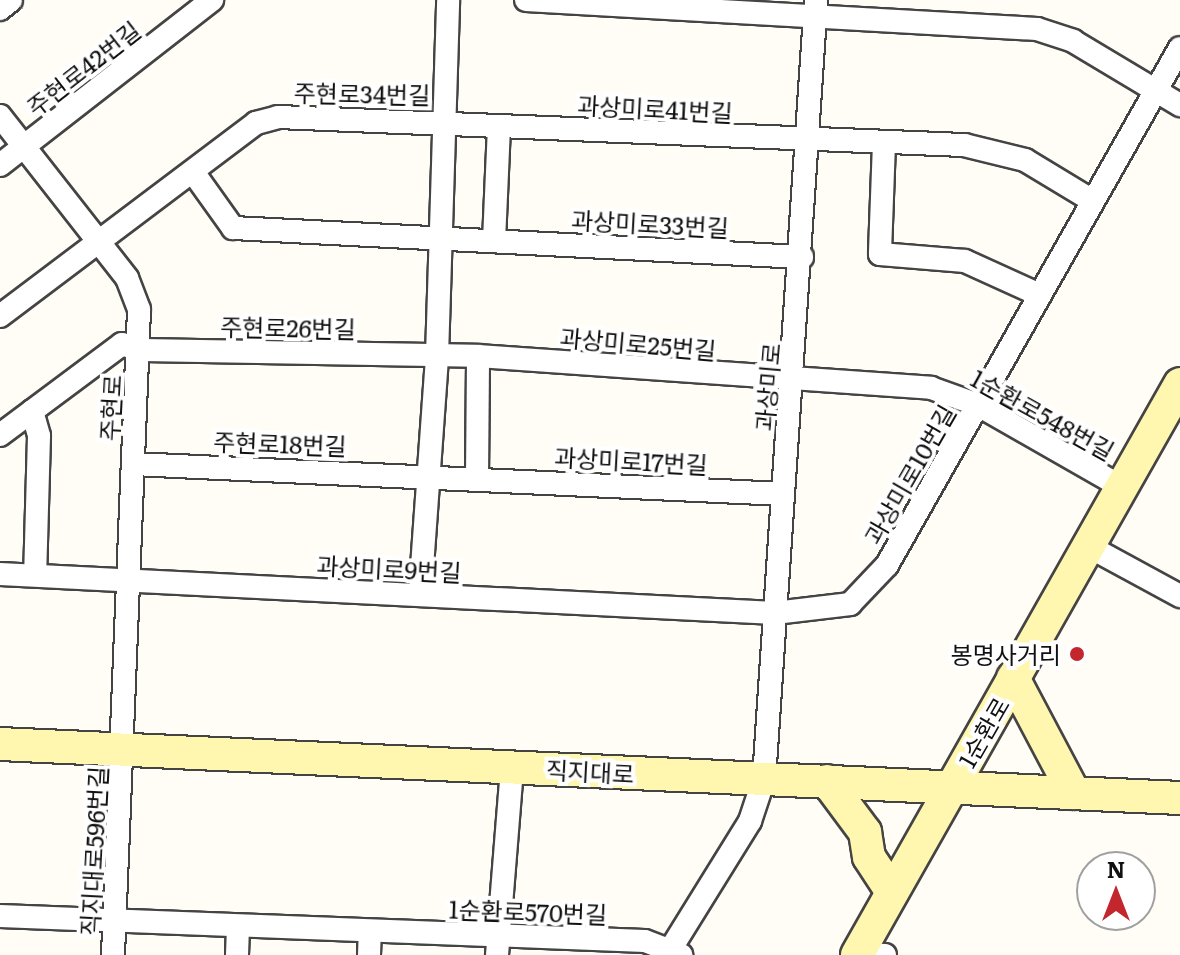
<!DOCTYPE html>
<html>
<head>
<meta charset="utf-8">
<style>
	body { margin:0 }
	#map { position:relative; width:1180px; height:955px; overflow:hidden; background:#fffdf5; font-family:Literata,"Noto Sans KR",serif }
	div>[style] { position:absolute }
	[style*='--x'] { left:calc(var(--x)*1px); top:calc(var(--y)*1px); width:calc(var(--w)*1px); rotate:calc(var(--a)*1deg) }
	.roads { filter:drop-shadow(2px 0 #444) drop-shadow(-2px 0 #444) drop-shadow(0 2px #444) drop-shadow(0 -2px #444) }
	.street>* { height:22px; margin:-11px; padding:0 11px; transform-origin:11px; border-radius:11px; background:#fff }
	.secondary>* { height:32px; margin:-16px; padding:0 16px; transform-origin:16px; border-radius:16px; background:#fff6b0 }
	.dots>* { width:22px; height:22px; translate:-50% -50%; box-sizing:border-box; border:4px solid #fff; border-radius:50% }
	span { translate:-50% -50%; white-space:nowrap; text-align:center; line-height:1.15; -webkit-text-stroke:8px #fff; paint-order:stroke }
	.street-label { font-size:24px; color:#111 }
	.poi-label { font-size:24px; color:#111 }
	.right { translate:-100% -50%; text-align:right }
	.north { position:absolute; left:1076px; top:851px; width:80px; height:80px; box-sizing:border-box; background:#fff; border:2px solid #a0a0a0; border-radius:50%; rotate:0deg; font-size:22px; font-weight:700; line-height:32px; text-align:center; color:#111 }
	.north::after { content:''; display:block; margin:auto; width:28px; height:36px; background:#c4262e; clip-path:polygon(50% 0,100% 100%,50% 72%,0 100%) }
</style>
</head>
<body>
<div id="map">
	<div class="roads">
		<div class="street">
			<i style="--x:526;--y:0;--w:512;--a:3.25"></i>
			<i style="--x:1037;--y:29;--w:38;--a:18"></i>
			<i style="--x:1073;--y:41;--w:125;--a:30.9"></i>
			<i style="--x:0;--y:9;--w:14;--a:-39"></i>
			<i style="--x:0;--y:116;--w:206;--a:51.9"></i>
			<i style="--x:127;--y:278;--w:34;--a:69"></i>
			<i style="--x:139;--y:310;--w:646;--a:92.31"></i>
			<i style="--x:884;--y:143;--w:111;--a:92.1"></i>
			<i style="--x:880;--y:254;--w:85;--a:4.7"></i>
			<i style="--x:965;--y:261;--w:82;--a:24.4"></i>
			<i style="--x:0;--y:165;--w:269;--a:-37.9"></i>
			<i style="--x:193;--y:172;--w:69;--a:54.5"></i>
			<i style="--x:233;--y:228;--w:570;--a:2.92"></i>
			<i style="--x:494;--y:241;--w:114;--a:-87.5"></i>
			<i style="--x:0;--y:316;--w:321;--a:-37"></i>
			<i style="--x:256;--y:123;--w:23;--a:-15"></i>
			<i style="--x:278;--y:117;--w:687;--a:2.34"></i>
			<i style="--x:964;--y:145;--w:63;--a:13.8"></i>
			<i style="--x:1025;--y:160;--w:79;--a:31.1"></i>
			<i style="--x:32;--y:411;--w:26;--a:74"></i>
			<i style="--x:39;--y:436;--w:139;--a:91.6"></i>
			<i style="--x:0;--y:435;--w:152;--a:-36.7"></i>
			<i style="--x:122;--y:344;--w:18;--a:19"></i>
			<i style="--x:139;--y:350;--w:339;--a:1"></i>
			<i style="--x:478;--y:356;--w:454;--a:4"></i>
			<i style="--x:931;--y:388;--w:50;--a:19.9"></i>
			<i style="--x:978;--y:405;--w:166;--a:29.7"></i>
			<i style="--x:133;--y:464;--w:651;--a:2.64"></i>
			<i style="--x:477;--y:477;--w:121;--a:-89.5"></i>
			<i style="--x:1088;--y:546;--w:105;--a:28.5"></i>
			<i style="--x:0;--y:574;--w:776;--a:2.88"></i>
			<i style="--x:775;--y:613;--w:76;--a:-6.8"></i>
			<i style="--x:850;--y:604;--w:54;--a:-46.5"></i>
			<i style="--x:887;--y:565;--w:594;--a:-60.46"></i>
			<i style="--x:420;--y:595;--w:240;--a:-85.9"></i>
			<i style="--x:437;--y:356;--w:356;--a:-88.2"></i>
			<i style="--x:0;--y:916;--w:645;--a:2.22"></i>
			<i style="--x:645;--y:941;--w:39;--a:21"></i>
			<i style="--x:858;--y:954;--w:27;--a:2"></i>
			<i style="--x:237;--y:955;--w:29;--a:-88"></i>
			<i style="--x:369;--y:955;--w:24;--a:-88"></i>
			<i style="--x:497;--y:955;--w:189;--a:-85.4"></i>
			<i style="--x:667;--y:955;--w:158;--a:-58.2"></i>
			<i style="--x:750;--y:821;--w:44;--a:-71.6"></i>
			<i style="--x:764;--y:779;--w:781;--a:-86.18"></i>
		</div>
		<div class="secondary">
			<i style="--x:1013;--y:678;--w:130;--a:62.1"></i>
			<i style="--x:0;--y:744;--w:1181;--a:2.62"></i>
			<i style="--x:827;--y:781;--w:64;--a:53.3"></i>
			<i style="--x:865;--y:832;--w:25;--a:81"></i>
			<i style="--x:869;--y:857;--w:42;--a:56.7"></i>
			<i style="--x:857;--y:955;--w:656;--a:-60.5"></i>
		</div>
	</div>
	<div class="dots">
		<i style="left:1077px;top:654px;background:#c4262e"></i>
	</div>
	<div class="street-label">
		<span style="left:83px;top:68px;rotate:-38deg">주현로42번길</span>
		<span style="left:362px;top:93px;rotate:1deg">주현로34번길</span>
		<span style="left:655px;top:108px;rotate:3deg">과상미로41번길</span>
		<span style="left:650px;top:223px;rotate:3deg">과상미로33번길</span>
		<span style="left:288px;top:327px;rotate:1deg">주현로26번길</span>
		<span style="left:638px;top:343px;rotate:5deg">과상미로25번길</span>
		<span style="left:767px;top:387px;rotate:-85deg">과상미로</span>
		<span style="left:110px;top:408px;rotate:-87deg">주현로</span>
		<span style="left:1043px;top:414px;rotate:29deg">1순환로548번길</span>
		<span style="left:280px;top:443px;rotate:2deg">주현로18번길</span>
		<span style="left:631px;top:460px;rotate:3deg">과상미로17번길</span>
		<span style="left:909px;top:474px;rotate:-60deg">과상미로10번길</span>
		<span style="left:389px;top:568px;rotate:3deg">과상미로9번길</span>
		<span style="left:983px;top:732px;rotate:-60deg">1순환로</span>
		<span style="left:590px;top:771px;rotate:3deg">직지대로</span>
		<span style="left:93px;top:851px;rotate:-87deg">직지대로596번길</span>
		<span style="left:528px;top:911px;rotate:2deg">1순환로570번길</span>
	</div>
	<div class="poi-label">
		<span class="right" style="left:1061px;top:654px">봉명사거리</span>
	</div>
	<div class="north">N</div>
</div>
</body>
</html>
